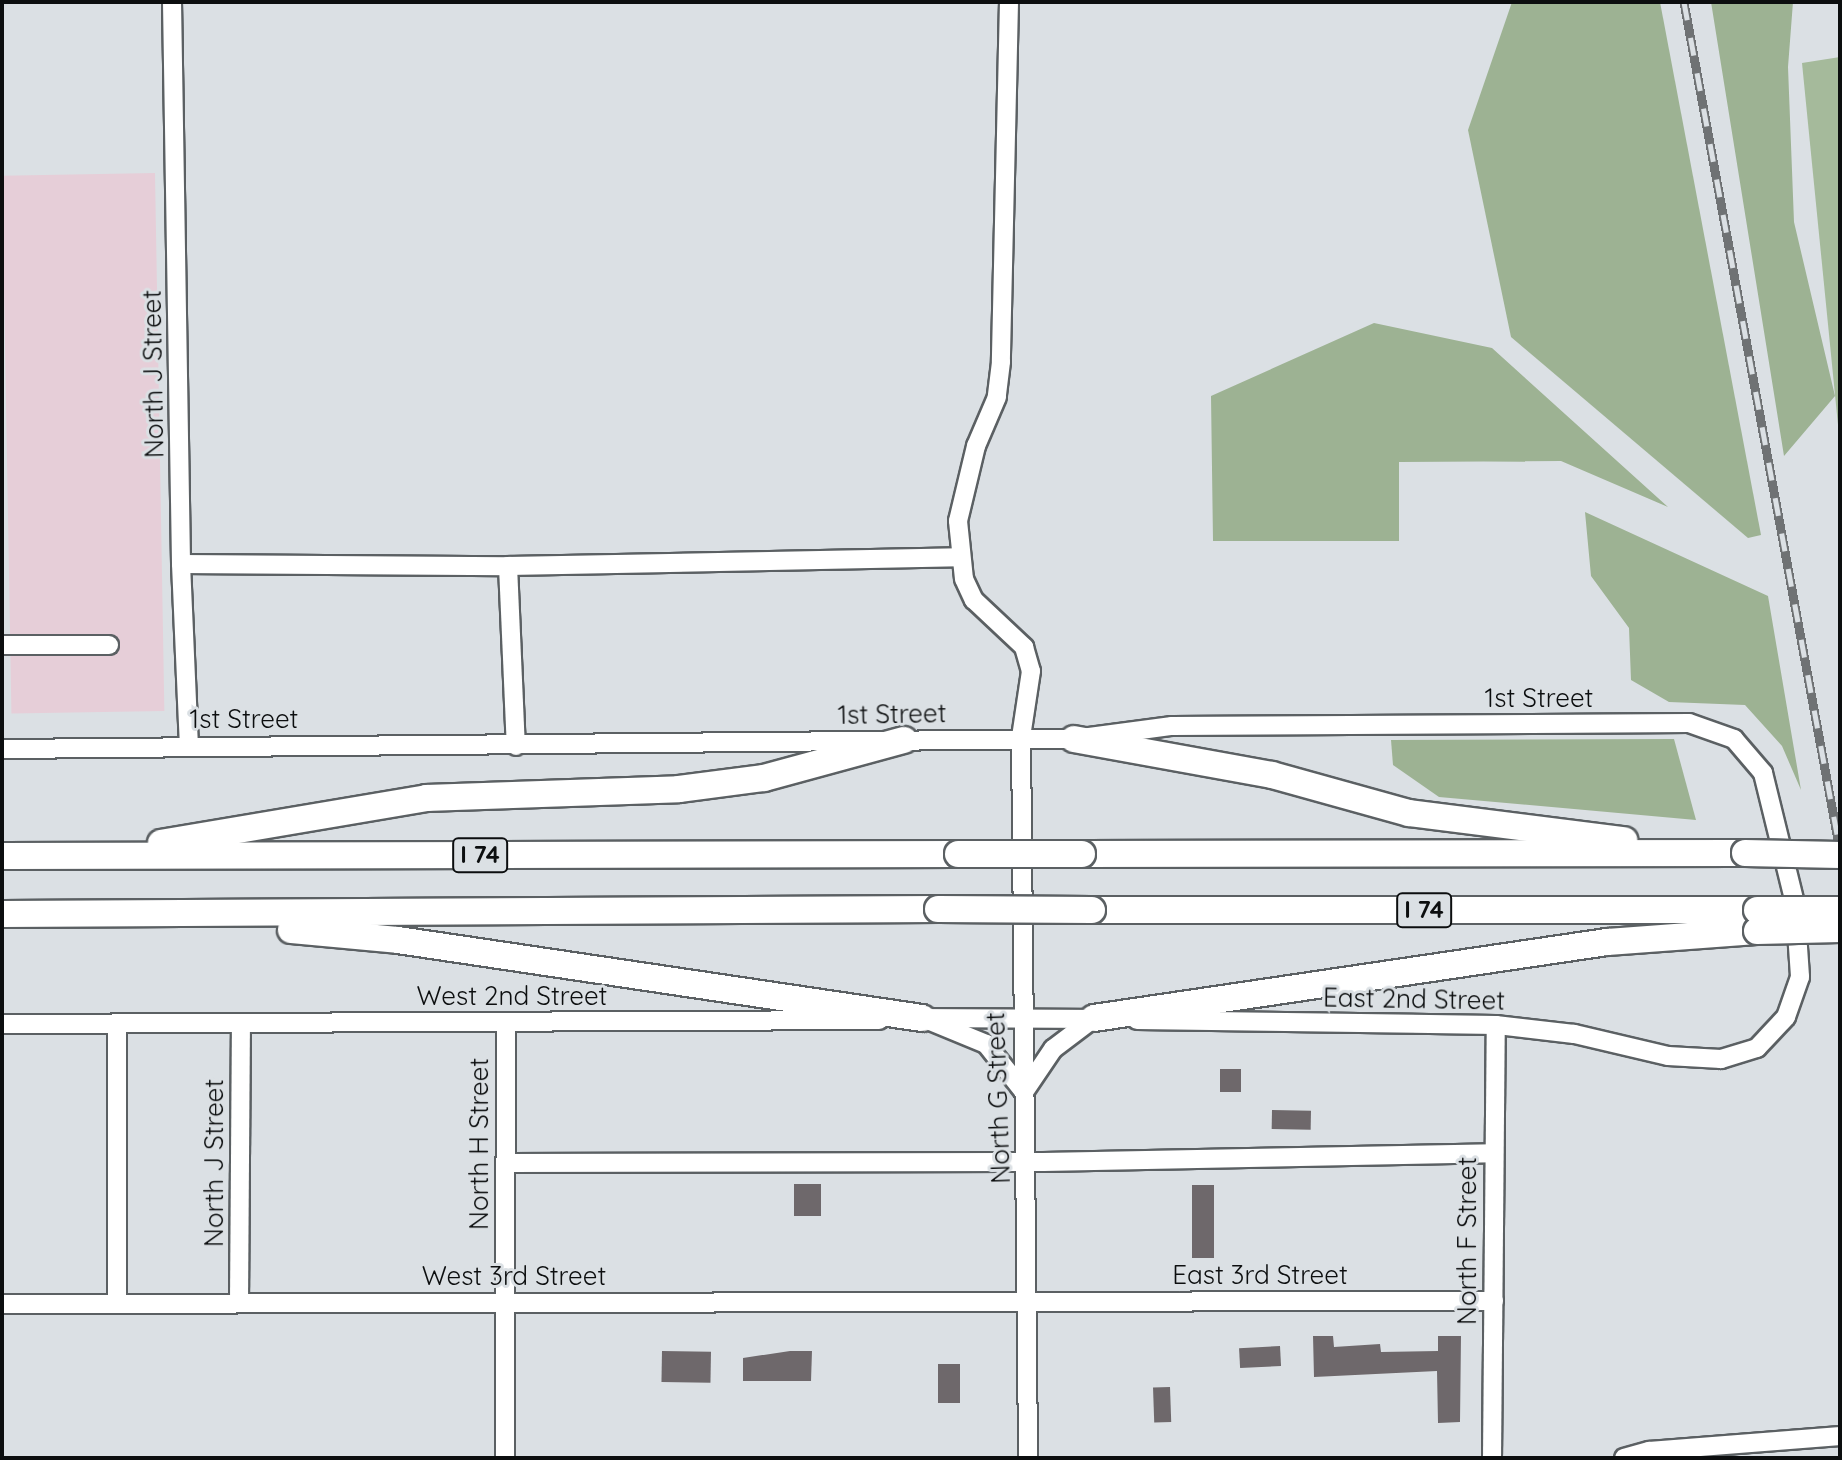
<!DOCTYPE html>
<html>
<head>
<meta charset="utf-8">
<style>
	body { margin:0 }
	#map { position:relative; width:1842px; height:1460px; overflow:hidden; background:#dbe0e4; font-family:Quicksand,sans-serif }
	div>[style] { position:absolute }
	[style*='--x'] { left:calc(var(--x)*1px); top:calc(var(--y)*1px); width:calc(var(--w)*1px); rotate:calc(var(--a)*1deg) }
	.industrial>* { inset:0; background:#e6ced8; transform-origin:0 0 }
	.green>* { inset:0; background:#a5ba9b }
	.forest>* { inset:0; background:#9db293 }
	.building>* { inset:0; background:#6e686b; transform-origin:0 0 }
	.roads { filter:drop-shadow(2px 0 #5b6063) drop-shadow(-2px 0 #5b6063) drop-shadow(0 2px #5b6063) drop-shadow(0 -2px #5b6063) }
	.minor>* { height:18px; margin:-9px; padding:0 9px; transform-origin:9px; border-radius:9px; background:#fff }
	.highway>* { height:26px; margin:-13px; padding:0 13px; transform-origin:13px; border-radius:13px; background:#fff }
	.rail>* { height:9px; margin-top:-4.5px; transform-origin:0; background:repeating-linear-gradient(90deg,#dbe0e4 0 18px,#6f7274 0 36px); box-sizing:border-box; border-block:2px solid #6f7274 }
	.bridges { filter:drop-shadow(2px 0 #5b6063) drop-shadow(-2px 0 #5b6063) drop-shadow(0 2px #5b6063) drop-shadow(0 -2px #5b6063) }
	.highway-bridge>* { height:26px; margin:-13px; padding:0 13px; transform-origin:13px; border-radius:13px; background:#fff }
	span { translate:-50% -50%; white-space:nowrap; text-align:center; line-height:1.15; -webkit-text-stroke:6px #dbe0e4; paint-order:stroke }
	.shield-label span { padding:2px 6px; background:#dbe0e4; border:2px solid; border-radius:6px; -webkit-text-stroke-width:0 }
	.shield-label { font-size:24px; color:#0c0e0f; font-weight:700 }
	.street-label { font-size:26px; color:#0c0e0f }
	.frame { position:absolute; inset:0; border:4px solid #0c0e0f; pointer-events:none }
</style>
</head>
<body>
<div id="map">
	<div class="industrial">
		<i style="left:155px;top:173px;width:538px;height:153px;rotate:89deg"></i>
	</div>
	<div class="green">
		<i style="clip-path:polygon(1840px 57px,1840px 445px,1802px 63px)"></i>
	</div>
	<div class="forest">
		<i style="clip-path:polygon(1512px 2px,1660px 2px,1761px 535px,1748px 538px,1511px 337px,1468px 130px)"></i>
		<i style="clip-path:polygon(1711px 2px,1793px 2px,1788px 67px,1794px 222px,1835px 396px,1784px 456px)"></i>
		<i style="clip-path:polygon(1374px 323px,1492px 348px,1668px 507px,1561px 461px,1399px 462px,1399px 541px,1213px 541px,1211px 396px)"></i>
		<i style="clip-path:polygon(1585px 512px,1768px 596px,1801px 790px,1782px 746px,1745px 705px,1669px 702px,1631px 680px,1629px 628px,1591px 576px)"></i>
		<i style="clip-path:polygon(1674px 739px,1696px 820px,1439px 797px,1393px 765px,1391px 740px)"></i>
	</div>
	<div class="building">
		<i style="left:1220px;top:1069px;width:21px;height:23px"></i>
		<i style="left:1272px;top:1110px;width:39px;height:19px;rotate:1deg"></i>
		<i style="left:794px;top:1184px;width:27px;height:32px"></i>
		<i style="left:1192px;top:1185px;width:22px;height:73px"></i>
		<i style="clip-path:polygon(1313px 1336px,1333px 1336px,1334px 1347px,1380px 1344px,1381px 1352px,1438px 1351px,1438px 1336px,1461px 1336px,1460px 1422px,1438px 1423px,1437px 1371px,1314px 1377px)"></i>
		<i style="left:1280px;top:1346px;width:20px;height:41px;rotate:87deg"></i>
		<i style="left:662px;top:1351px;width:49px;height:31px;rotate:1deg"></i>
		<i style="clip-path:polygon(790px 1351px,812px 1351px,811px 1381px,743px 1381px,743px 1358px)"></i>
		<i style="left:938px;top:1364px;width:22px;height:39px"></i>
		<i style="left:1170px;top:1387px;width:35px;height:17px;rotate:88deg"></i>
	</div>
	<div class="roads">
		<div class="minor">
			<i style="--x:172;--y:2;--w:562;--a:89.08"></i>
			<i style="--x:181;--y:564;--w:181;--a:87.5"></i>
			<i style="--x:1009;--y:2;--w:360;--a:91.3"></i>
			<i style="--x:1001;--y:362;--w:35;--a:97"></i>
			<i style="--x:997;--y:397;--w:53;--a:113.2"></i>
			<i style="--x:976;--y:446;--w:77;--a:103.5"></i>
			<i style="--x:958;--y:521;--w:58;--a:84.1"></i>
			<i style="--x:964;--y:579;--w:23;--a:65"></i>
			<i style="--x:974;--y:600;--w:69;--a:43.2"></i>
			<i style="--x:1024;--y:647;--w:25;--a:74"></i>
			<i style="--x:1031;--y:671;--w:67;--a:98.6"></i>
			<i style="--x:1021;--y:737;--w:721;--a:89.44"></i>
			<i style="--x:181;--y:564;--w:327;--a:0.4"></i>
			<i style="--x:508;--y:566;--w:451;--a:-1.1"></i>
			<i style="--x:508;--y:566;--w:180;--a:87.5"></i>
			<i style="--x:2;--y:645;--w:107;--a:0"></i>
			<i style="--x:2;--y:749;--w:1072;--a:-0.53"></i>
			<i style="--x:1074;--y:739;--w:99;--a:-7.6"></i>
			<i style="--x:1172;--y:726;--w:517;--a:-0.33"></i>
			<i style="--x:1689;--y:723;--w:48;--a:19.6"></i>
			<i style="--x:1734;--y:739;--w:45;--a:49.5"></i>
			<i style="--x:1763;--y:773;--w:134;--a:76.2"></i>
			<i style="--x:1795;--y:903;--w:74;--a:86.1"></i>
			<i style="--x:1800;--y:977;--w:42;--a:109.3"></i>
			<i style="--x:1786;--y:1017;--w:42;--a:133.1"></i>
			<i style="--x:1757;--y:1048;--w:38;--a:163"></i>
			<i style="--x:1721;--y:1059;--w:53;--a:-176.8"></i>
			<i style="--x:1668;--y:1056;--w:97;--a:-166.8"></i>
			<i style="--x:1574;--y:1034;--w:79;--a:-173.4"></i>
			<i style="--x:1496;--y:1025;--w:359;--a:-179.2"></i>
			<i style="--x:913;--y:1018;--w:190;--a:0.3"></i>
			<i style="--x:930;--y:1021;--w:61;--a:22.3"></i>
			<i style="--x:986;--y:1044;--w:61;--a:51.6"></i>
			<i style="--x:1024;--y:1092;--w:52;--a:-56"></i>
			<i style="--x:1053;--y:1049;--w:51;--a:-37.1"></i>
			<i style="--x:117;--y:1023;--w:281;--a:90"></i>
			<i style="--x:2;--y:1024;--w:877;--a:-0.26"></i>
			<i style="--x:506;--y:1163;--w:537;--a:-0.11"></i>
			<i style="--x:1043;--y:1162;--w:450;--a:-1.1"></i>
			<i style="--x:239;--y:1303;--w:280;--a:-89.6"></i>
			<i style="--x:2;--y:1304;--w:1492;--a:-0.12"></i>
			<i style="--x:505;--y:1458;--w:436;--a:-89.9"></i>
			<i style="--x:1492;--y:1458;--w:433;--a:-89.5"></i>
			<i style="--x:1624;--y:1458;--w:26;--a:-16"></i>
			<i style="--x:1649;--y:1451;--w:192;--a:-4.5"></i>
		</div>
		<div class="highway">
			<i style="--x:1074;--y:739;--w:201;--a:10.3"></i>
			<i style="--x:1272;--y:775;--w:142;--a:15.5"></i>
			<i style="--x:1409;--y:813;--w:217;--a:7.2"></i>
			<i style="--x:161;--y:843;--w:269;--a:-9.6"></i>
			<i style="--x:426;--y:798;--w:253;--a:-2"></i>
			<i style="--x:679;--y:789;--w:86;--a:-7.4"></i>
			<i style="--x:764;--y:778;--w:145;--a:-15.2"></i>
			<i style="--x:1082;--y:854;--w:663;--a:-0.09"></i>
			<i style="--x:2;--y:856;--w:956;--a:-0.12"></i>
			<i style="--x:1092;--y:910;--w:665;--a:0"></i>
			<i style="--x:2;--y:914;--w:936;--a:-0.31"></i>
			<i style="--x:291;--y:930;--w:107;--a:5.3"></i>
			<i style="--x:398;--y:940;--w:530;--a:8.47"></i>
			<i style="--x:1094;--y:1018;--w:519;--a:-8.43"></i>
			<i style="--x:1607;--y:942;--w:150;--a:-4.2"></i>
		</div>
	</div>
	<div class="rail">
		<i style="--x:1684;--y:2;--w:862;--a:79.58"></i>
	</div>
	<div class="bridges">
		<div class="highway-bridge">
			<i style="--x:1745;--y:853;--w:95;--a:1.2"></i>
			<i style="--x:958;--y:854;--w:124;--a:0"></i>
			<i style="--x:938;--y:909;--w:154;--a:0.4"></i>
			<i style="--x:1757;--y:910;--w:83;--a:0"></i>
			<i style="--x:1757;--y:931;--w:83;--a:-1.4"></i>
		</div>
	</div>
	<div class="shield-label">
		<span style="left:480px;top:855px">I 74</span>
		<span style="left:1424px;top:910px">I 74</span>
	</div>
	<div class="street-label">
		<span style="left:153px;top:374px;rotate:-91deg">North J Street</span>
		<span style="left:1539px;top:698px">1st Street</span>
		<span style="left:892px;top:714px;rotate:-1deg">1st Street</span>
		<span style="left:244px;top:719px">1st Street</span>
		<span style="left:512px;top:996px">West 2nd Street</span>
		<span style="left:1414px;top:999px;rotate:1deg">East 2nd Street</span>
		<span style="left:998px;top:1098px;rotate:-92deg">North G Street</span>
		<span style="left:479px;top:1144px;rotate:-90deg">North H Street</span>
		<span style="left:214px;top:1163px;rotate:-90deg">North J Street</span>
		<span style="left:1467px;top:1241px;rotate:-90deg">North F Street</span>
		<span style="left:1260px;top:1275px">East 3rd Street</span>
		<span style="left:514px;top:1276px">West 3rd Street</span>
	</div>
	<div class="frame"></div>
</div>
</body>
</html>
